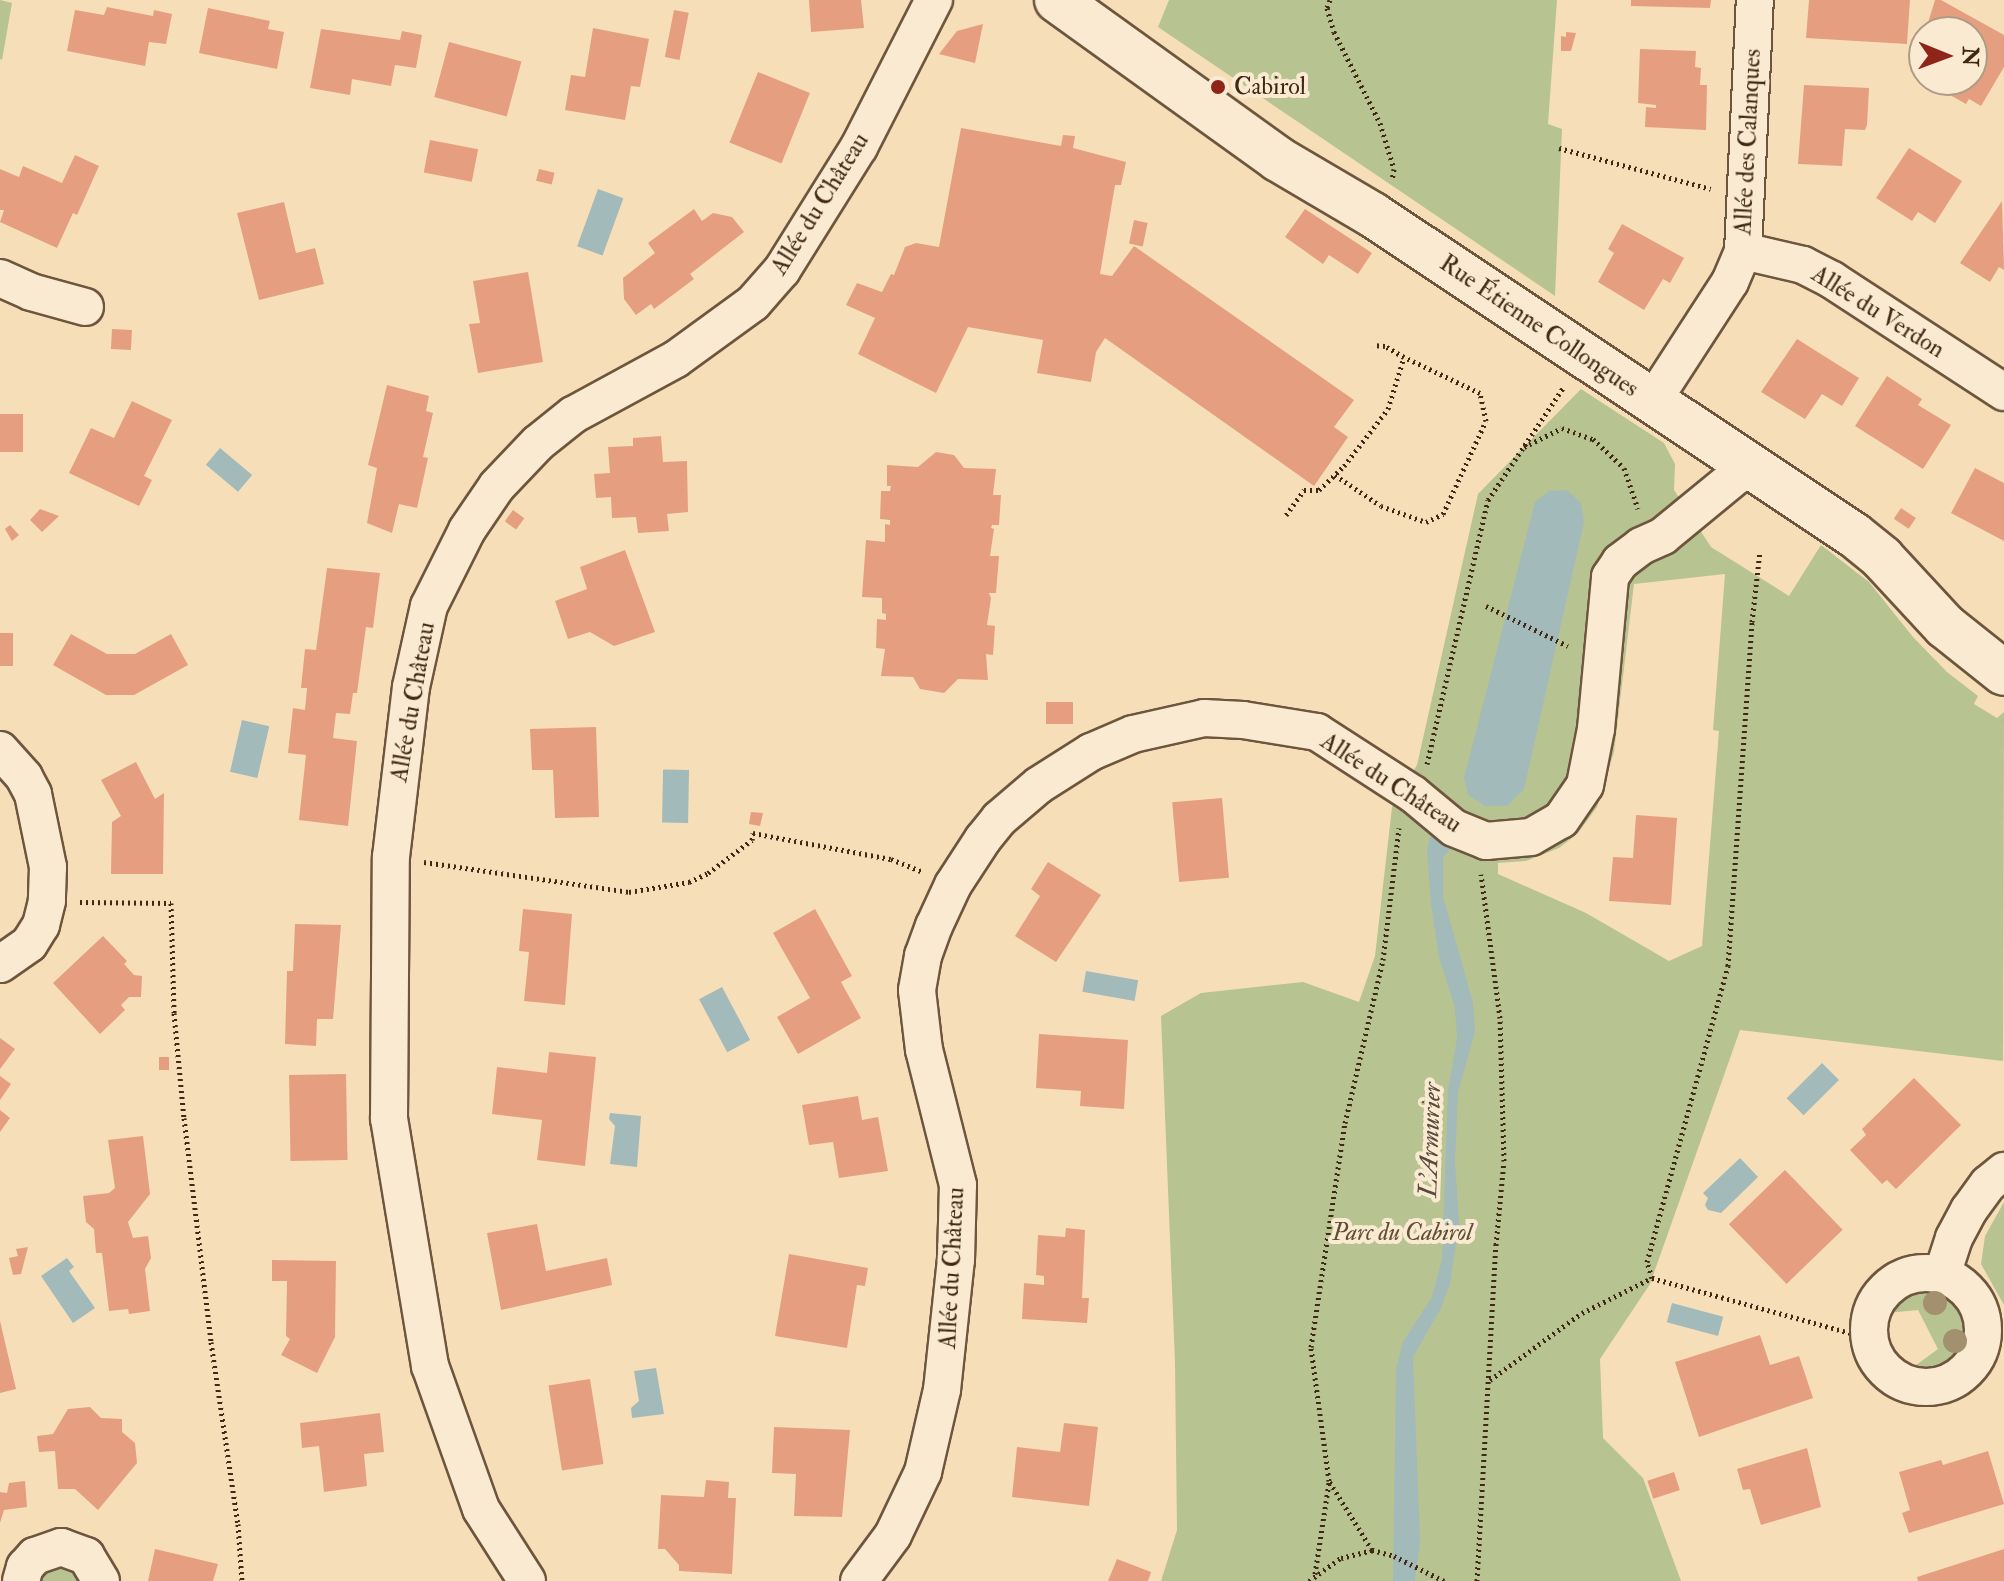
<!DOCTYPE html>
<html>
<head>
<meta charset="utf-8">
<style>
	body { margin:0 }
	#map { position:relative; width:2004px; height:1581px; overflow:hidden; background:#f6dfb8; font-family:"IM FELL Double Pica",serif }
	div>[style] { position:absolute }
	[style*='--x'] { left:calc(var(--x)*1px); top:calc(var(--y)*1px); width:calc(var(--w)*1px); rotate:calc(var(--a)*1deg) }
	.green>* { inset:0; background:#b8c392 }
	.water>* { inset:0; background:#a2baba; transform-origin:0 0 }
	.building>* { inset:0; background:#e69e80; transform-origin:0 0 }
	.path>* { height:5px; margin-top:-2.5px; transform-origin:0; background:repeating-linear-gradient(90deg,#402815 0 2px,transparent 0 6px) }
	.roads { filter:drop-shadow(2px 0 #6e563e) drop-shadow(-2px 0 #6e563e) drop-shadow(0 2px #6e563e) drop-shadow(0 -2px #6e563e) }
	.minor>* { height:36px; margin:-18px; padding:0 18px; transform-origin:18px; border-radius:18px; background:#f9ead1 }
	.minor>.ring { margin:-18px; padding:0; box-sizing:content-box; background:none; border:36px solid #f9ead1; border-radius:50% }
	.secondary>* { height:44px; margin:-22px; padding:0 22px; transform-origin:22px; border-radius:22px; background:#f9ead1 }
	.trees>* { width:24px; height:24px; margin:-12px; border-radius:50%; background:#a2906f }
	.dots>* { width:22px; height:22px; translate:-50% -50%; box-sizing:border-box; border:4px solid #f9ead1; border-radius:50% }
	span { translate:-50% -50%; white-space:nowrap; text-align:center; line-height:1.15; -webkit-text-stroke:8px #f9ead1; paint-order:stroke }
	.poi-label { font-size:24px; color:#402815 }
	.left { translate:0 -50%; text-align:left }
	.street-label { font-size:24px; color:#402815 }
	.park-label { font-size:24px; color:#5e4f34; font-style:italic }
	.water-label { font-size:26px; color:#584c3e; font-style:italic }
	.north { position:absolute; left:1908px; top:16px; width:80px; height:80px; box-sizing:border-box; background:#f9ead1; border:2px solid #af9c86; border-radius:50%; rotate:91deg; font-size:22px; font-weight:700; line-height:32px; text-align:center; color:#402815 }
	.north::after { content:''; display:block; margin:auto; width:28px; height:36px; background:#8f2418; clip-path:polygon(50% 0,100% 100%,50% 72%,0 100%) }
</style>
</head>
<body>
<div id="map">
	<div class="green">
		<i style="clip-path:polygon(0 0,12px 3px,2px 60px,0 59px)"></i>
		<i style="clip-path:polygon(1169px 0,1557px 0,1548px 124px,1562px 129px,1555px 296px,1158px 27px)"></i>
		<i style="clip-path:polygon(evenodd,1581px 389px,1664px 443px,1675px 464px,1674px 490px,1711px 547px,1789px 596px,1821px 545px,1869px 582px,1913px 637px,1947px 672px,1978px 696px,1974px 704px,1997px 718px,2004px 712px,2003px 1061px,1740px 1030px,1650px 1284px,1600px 1359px,1603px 1438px,1643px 1478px,1681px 1581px,1161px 1581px,1177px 1530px,1175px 1363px,1161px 1016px,1201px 993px,1303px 982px,1359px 1002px,1375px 956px,1392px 807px,1417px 765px,1478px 494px,1581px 389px,1725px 574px,1713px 730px,1719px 731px,1702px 946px,1669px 961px,1586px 913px,1498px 874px,1498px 863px,1526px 861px,1559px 848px,1578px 833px,1597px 807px,1614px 752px,1634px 584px,1725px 574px)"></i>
		<i style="clip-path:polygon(2004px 1202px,2004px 1305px,1981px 1264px,1985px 1236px)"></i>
		<i style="clip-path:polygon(1928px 1288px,1944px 1292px,1958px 1302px,1967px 1316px,1969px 1333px,1966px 1349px,1955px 1363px,1941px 1372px,1924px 1375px,1908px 1371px,1938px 1349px,1918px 1310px,1887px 1313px,1896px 1299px,1911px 1290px)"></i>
		<i style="clip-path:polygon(56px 1562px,75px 1567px,84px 1581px,35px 1581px,39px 1573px)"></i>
	</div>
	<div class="water">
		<i style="left:598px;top:189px;width:27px;height:61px;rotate:20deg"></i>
		<i style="left:220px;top:448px;width:42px;height:22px;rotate:40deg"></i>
		<i style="clip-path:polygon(1567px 490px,1581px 503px,1584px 522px,1524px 789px,1507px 806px,1485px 806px,1468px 795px,1464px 778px,1535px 502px,1549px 491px)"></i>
		<i style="left:242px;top:720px;width:28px;height:53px;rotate:13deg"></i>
		<i style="left:689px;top:770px;width:53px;height:26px;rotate:91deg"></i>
		<i style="clip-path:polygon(1431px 835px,1451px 848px,1443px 857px,1443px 896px,1473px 1003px,1475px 1032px,1458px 1092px,1455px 1162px,1459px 1223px,1450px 1284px,1441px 1308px,1413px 1357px,1420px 1542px,1415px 1581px,1393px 1581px,1396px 1369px,1403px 1342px,1432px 1297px,1442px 1259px,1448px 1091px,1457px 1038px,1455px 1008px,1439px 957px,1431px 904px,1427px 849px)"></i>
		<i style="left:1086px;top:971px;width:53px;height:21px;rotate:10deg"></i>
		<i style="left:722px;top:987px;width:60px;height:26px;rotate:62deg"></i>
		<i style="left:1822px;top:1063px;width:24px;height:50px;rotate:45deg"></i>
		<i style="clip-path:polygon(610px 1113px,641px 1116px,637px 1167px,610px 1164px,615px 1126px,609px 1119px)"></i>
		<i style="clip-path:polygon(1740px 1158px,1758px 1177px,1721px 1213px,1708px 1210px,1705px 1205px,1708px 1198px,1703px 1193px)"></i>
		<i style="clip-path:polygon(67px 1258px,74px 1267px,69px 1271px,95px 1308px,73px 1323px,41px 1276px)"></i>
		<i style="left:1672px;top:1303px;width:53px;height:20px;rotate:15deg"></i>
		<i style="clip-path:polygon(656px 1368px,664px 1414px,632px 1418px,631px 1408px,639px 1401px,634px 1371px)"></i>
	</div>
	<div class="building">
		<i style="clip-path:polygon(809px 0,861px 0,864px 28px,811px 32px)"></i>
		<i style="clip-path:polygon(1631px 0,1711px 0,1710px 8px,1631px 6px)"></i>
		<i style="clip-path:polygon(1809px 0,1910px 0,1907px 44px,1806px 38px)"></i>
		<i style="clip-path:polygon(1935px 0,1941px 0,2004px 35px,2004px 67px,1981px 106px,1969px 99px,1966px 104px,1941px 90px,1947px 80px,1972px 80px,1972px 32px,1938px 32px,1927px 26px)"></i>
		<i style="clip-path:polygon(107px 7px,153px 16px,154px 10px,172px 14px,166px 44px,149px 42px,145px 66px,67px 51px,75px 10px,104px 15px)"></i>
		<i style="clip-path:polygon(208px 8px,270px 21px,268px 29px,284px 32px,277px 69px,199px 53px)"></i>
		<i style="left:674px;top:10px;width:15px;height:48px;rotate:11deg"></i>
		<i style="clip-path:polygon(983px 24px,975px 63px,939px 54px,957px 31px)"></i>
		<i style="clip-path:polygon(593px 28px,649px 39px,640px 87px,631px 86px,625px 120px,565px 110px,571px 75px,585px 77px)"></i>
		<i style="clip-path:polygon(321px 29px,400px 40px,402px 31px,422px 35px,416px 68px,395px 65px,391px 86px,352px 79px,350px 95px,310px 88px)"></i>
		<i style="clip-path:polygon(1566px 32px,1576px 33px,1571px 51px,1561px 51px,1561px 36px,1566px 37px)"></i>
		<i style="left:449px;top:42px;width:75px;height:57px;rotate:15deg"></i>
		<i style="clip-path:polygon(1640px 49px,1696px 51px,1695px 67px,1701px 68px,1700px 85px,1707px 85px,1706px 130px,1645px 127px,1646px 107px,1656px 108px,1656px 105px,1638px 103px)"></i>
		<i style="left:758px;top:72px;width:56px;height:76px;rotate:22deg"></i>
		<i style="clip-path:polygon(1804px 85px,1869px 88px,1867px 125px,1865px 130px,1845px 129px,1842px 166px,1798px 164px)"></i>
		<i style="clip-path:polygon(961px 128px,1061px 146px,1063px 135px,1075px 136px,1073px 148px,1126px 162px,1121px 185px,1115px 185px,1100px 274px,1112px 276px,1134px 246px,1354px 400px,1334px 427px,1348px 437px,1314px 486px,1105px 338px,1096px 352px,1091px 382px,1037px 373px,1043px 340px,968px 327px,936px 393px,858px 354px,875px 318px,846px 305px,857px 283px,882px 292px,891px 274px,894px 275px,905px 247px,916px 243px,939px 247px)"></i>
		<i style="left:430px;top:140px;width:49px;height:33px;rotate:11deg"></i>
		<i style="clip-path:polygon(1909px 148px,1962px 181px,1935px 223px,1918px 212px,1912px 221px,1876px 198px)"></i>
		<i style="clip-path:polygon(75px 155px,99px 166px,77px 215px,73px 213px,57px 248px,0 222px,4px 210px,0 210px,0 169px,19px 177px,23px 166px,62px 183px)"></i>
		<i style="left:539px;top:169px;width:16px;height:12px;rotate:14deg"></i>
		<i style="clip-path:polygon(2002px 201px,2004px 270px,1999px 267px,1990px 282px,1960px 263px)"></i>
		<i style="clip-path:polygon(284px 202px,296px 253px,315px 248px,324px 284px,259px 300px,237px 213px)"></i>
		<i style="clip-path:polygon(694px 209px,702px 221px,713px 213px,732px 217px,744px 232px,690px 274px,694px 279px,654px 309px,651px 304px,636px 315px,624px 299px,623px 278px,655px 253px,648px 243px)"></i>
		<i style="clip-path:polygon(1305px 209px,1372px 253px,1358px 274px,1329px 255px,1323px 264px,1285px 237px)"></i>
		<i style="left:1134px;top:220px;width:14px;height:24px;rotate:12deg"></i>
		<i style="clip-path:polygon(1622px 224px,1684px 258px,1670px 283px,1663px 279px,1644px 310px,1598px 282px,1614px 253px,1608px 249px)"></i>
		<i style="clip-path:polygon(528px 272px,543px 362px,478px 373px,469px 324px,480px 323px,473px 281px)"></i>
		<i style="left:112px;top:329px;width:20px;height:20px;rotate:3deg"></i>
		<i style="clip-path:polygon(1797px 339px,1859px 378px,1842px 406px,1822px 394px,1805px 419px,1761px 392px)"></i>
		<i style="clip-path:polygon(1887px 376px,1922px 399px,1918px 405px,1951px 425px,1923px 469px,1855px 426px)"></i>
		<i style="clip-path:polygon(387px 385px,429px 396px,426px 411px,433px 413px,423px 457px,428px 458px,417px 508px,399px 504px,392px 533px,367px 523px,377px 468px,368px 465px)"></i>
		<i style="clip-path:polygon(132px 401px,172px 420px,144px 476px,152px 480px,139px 506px,69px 473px,91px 428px,114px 438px)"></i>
		<i style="left:0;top:414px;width:23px;height:38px"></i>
		<i style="clip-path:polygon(661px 436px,663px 462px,687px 461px,688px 512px,667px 514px,669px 531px,638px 533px,636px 517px,612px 518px,611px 497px,596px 498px,594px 474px,610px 473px,608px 447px,633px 446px,633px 438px)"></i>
		<i style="clip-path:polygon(936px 452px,954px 455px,964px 468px,996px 469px,993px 495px,1001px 495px,999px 525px,992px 525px,991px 528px,994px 529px,990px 556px,999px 556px,996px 593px,989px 593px,991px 598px,987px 625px,995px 626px,993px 655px,986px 654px,988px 680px,958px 679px,944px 693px,920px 689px,913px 677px,881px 676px,885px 649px,876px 648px,877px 619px,886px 620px,886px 614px,882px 613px,882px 598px,862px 597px,866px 540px,885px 542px,885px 524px,890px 525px,890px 520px,880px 519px,881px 491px,890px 491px,891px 486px,887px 486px,887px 465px,918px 467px)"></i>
		<i style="clip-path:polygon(1975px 468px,2004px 483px,2004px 541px,1951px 513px)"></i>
		<i style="left:1901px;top:508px;width:18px;height:13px;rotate:34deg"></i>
		<i style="clip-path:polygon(40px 509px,59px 516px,42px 532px,30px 520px)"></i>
		<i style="left:513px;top:510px;width:14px;height:14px;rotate:36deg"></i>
		<i style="clip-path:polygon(10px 525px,19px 535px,12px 541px,5px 529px)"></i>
		<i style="clip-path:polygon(625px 550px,655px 632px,614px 646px,590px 632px,568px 639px,555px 601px,587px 589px,580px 567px)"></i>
		<i style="clip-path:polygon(327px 568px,380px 573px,373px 628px,366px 627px,357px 693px,353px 693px,350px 714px,336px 713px,333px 738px,357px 741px,348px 826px,299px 820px,306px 755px,288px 753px,293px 708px,305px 710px,307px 688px,301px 688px,305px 649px,316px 650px)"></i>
		<i style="left:0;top:633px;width:13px;height:33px"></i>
		<i style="clip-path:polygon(71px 634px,107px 654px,135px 654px,171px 634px,188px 665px,134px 695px,106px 695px,53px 665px)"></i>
		<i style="left:1046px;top:702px;width:27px;height:22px"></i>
		<i style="clip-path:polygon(596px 727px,599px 817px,555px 818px,553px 770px,532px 770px,530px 729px)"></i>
		<i style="clip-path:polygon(136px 762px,155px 799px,164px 793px,163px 874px,111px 874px,112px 822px,121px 816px,101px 780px)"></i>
		<i style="left:1222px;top:798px;width:80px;height:50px;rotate:85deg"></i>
		<i style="clip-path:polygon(751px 812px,763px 813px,760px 826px,749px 824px)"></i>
		<i style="clip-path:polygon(1636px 815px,1677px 818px,1671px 905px,1609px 901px,1613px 857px,1633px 858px)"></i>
		<i style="clip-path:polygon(1048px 862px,1101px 895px,1056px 962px,1015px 936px,1040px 896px,1031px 889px)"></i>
		<i style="clip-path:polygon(523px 909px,572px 914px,565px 1005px,524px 1001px,529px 952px,519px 951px)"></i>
		<i style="clip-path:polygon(815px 909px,852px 976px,841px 982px,861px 1018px,798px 1054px,777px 1017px,810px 998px,773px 933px)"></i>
		<i style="clip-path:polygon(295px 924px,341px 925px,333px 1019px,317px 1019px,316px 1046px,285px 1044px,287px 971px,293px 971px)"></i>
		<i style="clip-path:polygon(103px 936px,127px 961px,124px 964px,134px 975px,142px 976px,141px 997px,129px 997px,121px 1005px,125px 1010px,100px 1034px,53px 983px)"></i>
		<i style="clip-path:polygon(1039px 1034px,1128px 1040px,1124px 1109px,1080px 1106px,1081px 1091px,1036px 1088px)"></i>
		<i style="clip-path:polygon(0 1038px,15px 1049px,0 1069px)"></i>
		<i style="clip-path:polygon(549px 1052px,596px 1057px,585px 1166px,537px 1160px,542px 1120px,492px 1114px,497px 1067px,547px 1073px)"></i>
		<i style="left:159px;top:1057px;width:10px;height:13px"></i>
		<i style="left:346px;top:1074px;width:86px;height:57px;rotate:89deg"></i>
		<i style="clip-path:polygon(0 1076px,11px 1084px,0 1100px)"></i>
		<i style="clip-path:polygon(1914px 1078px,1961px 1125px,1896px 1189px,1887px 1180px,1882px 1184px,1850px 1150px,1866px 1135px,1862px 1129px)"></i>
		<i style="clip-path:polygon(858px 1096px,862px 1120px,878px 1117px,888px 1171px,839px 1178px,833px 1142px,809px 1145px,802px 1105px)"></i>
		<i style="clip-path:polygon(0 1110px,10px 1118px,0 1132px)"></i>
		<i style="clip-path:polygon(143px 1136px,150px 1194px,128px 1222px,133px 1238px,148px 1236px,151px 1258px,145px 1269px,150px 1311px,129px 1314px,128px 1309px,109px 1311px,102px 1253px,96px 1253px,94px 1229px,86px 1222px,83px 1196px,109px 1193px,115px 1188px,108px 1140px)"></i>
		<i style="left:1785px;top:1170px;width:83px;height:78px;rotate:46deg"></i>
		<i style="clip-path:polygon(537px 1224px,546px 1271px,607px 1258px,612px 1285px,501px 1310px,487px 1233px)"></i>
		<i style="clip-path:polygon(1066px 1228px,1085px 1230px,1082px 1298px,1089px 1298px,1087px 1323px,1022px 1319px,1024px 1283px,1044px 1285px,1044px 1276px,1036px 1275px,1038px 1235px,1065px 1237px)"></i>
		<i style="clip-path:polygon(28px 1247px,21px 1274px,13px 1275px,9px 1258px,18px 1256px,16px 1249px)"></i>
		<i style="clip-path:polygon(789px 1254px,868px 1268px,865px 1286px,857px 1285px,847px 1348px,775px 1336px)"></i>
		<i style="clip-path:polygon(272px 1260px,336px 1261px,335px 1337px,317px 1373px,281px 1355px,290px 1339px,286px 1336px,287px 1281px,272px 1281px)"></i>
		<i style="clip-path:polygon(0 1321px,16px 1389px,0 1393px)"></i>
		<i style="clip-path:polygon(1760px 1335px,1770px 1365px,1799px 1356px,1813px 1398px,1699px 1437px,1675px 1362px)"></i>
		<i style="left:590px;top:1379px;width:86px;height:42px;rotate:81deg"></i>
		<i style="clip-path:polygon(90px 1407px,101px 1418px,122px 1419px,122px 1432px,135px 1443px,137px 1463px,98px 1510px,75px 1489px,58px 1489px,55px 1451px,39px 1452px,37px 1436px,53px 1434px,68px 1409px)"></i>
		<i style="clip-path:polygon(380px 1413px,384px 1452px,364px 1454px,367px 1486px,324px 1492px,319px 1446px,302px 1448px,300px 1423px)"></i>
		<i style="clip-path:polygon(1064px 1423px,1098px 1427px,1089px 1506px,1012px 1497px,1017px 1447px,1060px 1452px)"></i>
		<i style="clip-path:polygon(774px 1427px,850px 1430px,842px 1517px,794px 1516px,796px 1474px,772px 1473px)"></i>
		<i style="clip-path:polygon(1807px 1448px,1821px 1507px,1761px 1525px,1750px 1489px,1743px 1490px,1737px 1469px)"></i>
		<i style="clip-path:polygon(1988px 1451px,2004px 1504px,1909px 1533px,1902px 1513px,1910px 1510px,1899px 1472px,1941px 1460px,1943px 1465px)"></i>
		<i style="left:1674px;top:1472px;width:19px;height:28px;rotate:72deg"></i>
		<i style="clip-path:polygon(706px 1480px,729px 1482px,728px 1498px,736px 1498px,732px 1574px,679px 1571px,679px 1565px,665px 1549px,658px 1549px,661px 1495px,704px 1497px)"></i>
		<i style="clip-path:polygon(25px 1481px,27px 1507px,4px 1510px,0 1523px,0 1492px,7px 1493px,9px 1483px)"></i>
		<i style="clip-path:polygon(155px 1549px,218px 1564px,213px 1581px,148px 1581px)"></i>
		<i style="clip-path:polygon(2004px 1549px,2004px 1581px,1918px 1581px,1917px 1577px)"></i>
		<i style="clip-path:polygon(1117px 1559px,1151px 1572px,1148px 1581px,1108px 1581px)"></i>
	</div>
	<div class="path">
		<i style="--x:1330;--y:0;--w:9;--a:111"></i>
		<i style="--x:1327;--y:8;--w:25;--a:74"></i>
		<i style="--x:1334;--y:32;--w:102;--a:63.2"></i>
		<i style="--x:1380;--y:123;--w:48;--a:73.1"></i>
		<i style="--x:1394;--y:169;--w:11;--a:100"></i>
		<i style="--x:1559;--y:148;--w:157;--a:15.1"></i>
		<i style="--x:1524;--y:447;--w:42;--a:-26.6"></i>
		<i style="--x:1562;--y:428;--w:33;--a:20"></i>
		<i style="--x:1593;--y:439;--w:42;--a:43.1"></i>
		<i style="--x:1624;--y:468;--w:43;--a:71.1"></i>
		<i style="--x:1335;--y:475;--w:55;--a:34"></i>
		<i style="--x:1381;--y:506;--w:48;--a:19.6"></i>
		<i style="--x:1426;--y:522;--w:19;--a:-25"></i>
		<i style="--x:1443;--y:514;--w:102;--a:-65.2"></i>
		<i style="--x:1486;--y:421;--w:29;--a:-102"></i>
		<i style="--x:1480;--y:393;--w:84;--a:-154.7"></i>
		<i style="--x:1286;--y:515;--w:31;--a:-54"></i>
		<i style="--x:1304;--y:490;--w:15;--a:0"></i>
		<i style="--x:1319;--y:490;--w:35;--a:-44"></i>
		<i style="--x:1344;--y:466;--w:72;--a:-52.3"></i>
		<i style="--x:1388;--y:409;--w:54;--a:-72.9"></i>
		<i style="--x:1404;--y:357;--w:22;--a:-150"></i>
		<i style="--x:1385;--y:346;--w:12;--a:-175"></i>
		<i style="--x:1486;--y:606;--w:91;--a:26"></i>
		<i style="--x:1427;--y:764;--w:271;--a:-77"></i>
		<i style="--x:1488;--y:500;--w:135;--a:-56.2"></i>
		<i style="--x:424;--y:862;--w:207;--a:8.3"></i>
		<i style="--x:629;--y:892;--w:61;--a:-9.5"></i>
		<i style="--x:689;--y:882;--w:21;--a:-25"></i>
		<i style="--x:708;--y:873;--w:55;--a:-36.9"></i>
		<i style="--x:752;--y:840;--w:7;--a:-82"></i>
		<i style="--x:753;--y:833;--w:140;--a:10.7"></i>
		<i style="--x:891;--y:859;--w:35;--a:22"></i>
		<i style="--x:80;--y:902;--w:91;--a:0.6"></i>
		<i style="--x:171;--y:903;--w:110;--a:88.4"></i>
		<i style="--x:174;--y:1013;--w:105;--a:84.6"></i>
		<i style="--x:184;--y:1118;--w:226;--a:83.1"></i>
		<i style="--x:211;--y:1342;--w:184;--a:81.6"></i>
		<i style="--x:238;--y:1524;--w:57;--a:86"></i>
		<i style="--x:1652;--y:1278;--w:17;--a:-107"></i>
		<i style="--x:1647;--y:1262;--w:307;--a:-74.7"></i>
		<i style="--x:1728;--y:966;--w:345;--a:-86"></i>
		<i style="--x:1752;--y:622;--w:71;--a:-83.6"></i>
		<i style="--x:1490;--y:1380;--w:114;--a:-36.1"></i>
		<i style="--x:1582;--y:1313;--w:78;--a:-26.6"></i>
		<i style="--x:1652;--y:1278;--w:225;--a:15.5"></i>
		<i style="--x:1372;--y:1550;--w:81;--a:-121.9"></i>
		<i style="--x:1329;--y:1481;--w:135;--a:-97.7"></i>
		<i style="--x:1311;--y:1347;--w:227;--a:-81.4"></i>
		<i style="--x:1345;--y:1123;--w:167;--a:-76.9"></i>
		<i style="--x:1383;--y:960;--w:133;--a:-83.1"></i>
		<i style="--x:1315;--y:1574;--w:93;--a:-81.3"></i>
		<i style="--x:1309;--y:1581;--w:39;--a:-36"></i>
		<i style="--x:1341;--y:1558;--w:32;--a:-14"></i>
		<i style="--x:1372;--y:1550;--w:23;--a:15"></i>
		<i style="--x:1394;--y:1556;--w:56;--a:26.6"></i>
		<i style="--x:1477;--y:1581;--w:337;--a:-86.8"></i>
		<i style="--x:1496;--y:1245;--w:84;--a:-84.6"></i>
		<i style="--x:1504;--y:1161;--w:143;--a:-91.6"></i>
		<i style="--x:1500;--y:1018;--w:145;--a:-97.5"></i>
	</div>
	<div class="roads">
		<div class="minor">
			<i style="--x:1743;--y:251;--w:62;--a:13.1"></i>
			<i style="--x:1803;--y:265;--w:33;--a:27"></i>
			<i style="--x:1832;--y:280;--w:205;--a:33.1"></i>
			<i style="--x:0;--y:278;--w:34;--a:24"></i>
			<i style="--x:31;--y:292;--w:56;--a:15.5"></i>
			<i style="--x:1652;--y:402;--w:143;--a:-57"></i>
			<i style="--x:1730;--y:282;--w:34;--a:-67"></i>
			<i style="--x:1743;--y:251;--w:251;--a:-87.3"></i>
			<i style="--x:0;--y:750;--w:36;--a:48"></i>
			<i style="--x:24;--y:777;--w:19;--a:62"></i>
			<i style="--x:33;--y:794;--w:75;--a:78.4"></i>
			<i style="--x:48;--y:867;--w:34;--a:92"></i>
			<i style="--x:47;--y:901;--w:25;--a:104"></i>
			<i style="--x:41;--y:925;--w:22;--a:122"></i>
			<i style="--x:29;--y:944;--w:35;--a:145"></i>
			<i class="ring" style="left:1869px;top:1273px;width:78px;height:78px"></i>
			<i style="--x:1942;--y:1275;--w:39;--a:-72"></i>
			<i style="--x:1954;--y:1238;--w:32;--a:-62"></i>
			<i style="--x:1969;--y:1210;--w:32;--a:-54"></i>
			<i style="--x:1988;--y:1184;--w:21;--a:-39"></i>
			<i style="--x:21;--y:1581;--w:15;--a:-74"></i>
			<i style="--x:25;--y:1567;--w:15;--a:-48"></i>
			<i style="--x:35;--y:1556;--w:28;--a:-19"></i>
			<i style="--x:61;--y:1547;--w:27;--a:20"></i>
			<i style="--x:86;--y:1556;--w:29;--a:59"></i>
			<i style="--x:527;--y:1581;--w:85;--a:-122.6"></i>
			<i style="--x:481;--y:1509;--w:152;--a:-109.6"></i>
			<i style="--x:430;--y:1366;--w:250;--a:-99.4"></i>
			<i style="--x:389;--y:1119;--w:262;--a:-89.6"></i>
			<i style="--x:391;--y:857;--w:171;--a:-83.3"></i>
			<i style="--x:411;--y:687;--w:83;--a:-77.5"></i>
			<i style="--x:429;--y:606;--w:85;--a:-63.4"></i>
			<i style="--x:467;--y:530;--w:53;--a:-55.7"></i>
			<i style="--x:497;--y:486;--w:59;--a:-46.4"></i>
			<i style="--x:538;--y:443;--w:45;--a:-38.7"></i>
			<i style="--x:573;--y:415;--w:117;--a:-28.5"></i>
			<i style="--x:676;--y:359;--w:95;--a:-36"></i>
			<i style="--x:753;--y:303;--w:44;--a:-48.7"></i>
			<i style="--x:782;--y:270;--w:145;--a:-58"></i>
			<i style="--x:859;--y:147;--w:165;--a:-63"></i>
			<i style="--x:859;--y:1581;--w:57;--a:-53.5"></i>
			<i style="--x:893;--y:1535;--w:70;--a:-64.5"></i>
			<i style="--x:923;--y:1472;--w:84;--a:-77"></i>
			<i style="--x:942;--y:1390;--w:131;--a:-83.9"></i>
			<i style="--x:956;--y:1260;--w:75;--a:-88.5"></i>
			<i style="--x:958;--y:1185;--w:139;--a:-104.1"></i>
			<i style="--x:924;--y:1050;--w:60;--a:-96.7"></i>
			<i style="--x:917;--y:990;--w:35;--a:-80"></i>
			<i style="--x:923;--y:956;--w:32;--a:-70"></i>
			<i style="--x:934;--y:926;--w:45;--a:-65.1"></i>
			<i style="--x:953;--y:885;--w:55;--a:-56.9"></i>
			<i style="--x:983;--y:839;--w:26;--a:-51"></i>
			<i style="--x:999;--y:819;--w:52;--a:-40.4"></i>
			<i style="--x:1039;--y:785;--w:62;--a:-32.4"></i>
			<i style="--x:1091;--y:752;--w:46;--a:-23.2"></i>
			<i style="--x:1133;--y:734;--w:73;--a:-12.7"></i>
			<i style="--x:1204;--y:718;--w:39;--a:3"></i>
			<i style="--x:1243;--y:720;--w:75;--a:9.2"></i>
			<i style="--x:1317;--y:732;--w:114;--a:32.9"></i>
			<i style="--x:1413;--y:794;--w:53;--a:39.7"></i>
			<i style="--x:1454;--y:828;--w:35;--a:22"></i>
			<i style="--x:1486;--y:841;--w:45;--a:-5.1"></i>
			<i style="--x:1531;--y:837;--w:34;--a:-30"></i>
			<i style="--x:1561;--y:820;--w:42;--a:-55.6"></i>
			<i style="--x:1585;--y:785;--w:57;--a:-78.9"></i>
			<i style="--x:1596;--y:729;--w:153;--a:-84.7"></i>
			<i style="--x:1610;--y:577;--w:18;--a:-56"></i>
			<i style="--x:1620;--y:562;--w:26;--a:-37"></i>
			<i style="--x:1641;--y:546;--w:24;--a:-24"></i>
			<i style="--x:1663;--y:536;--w:94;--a:-39.4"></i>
			<i style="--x:1736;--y:476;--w:15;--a:-58"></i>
		</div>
		<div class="secondary">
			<i style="--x:1057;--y:0;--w:272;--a:35.7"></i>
			<i style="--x:1278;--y:159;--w:110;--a:30.5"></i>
			<i style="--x:1373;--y:215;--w:578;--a:33.64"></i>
			<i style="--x:1854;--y:535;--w:36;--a:39"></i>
			<i style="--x:1882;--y:558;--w:93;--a:47.2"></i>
			<i style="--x:1945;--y:626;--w:75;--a:38.5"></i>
		</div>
	</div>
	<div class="trees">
		<i style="left:1935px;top:1303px"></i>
		<i style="left:1955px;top:1341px"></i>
	</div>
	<div class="dots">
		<i style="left:1218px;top:87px;background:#8f2418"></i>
	</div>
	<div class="poi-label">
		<span class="left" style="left:1234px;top:87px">Cabirol</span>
	</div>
	<div class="street-label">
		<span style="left:1748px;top:142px;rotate:-87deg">Allée des Calanques</span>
		<span style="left:820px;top:204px;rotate:-58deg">Allée du Château</span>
		<span style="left:1878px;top:312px;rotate:32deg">Allée du Verdon</span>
		<span style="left:1539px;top:326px;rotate:34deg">Rue Étienne Collongues</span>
		<span style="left:413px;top:702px;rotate:-80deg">Allée du Château</span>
		<span style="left:1391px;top:783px;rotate:33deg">Allée du Château</span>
		<span style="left:952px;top:1268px;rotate:-87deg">Allée du Château</span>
	</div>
	<div class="park-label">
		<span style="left:1402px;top:1233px">Parc du Cabirol</span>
	</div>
	<div class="water-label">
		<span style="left:1431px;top:1140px;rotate:-88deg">L'Armurier</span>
	</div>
	<div class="north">N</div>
</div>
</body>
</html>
